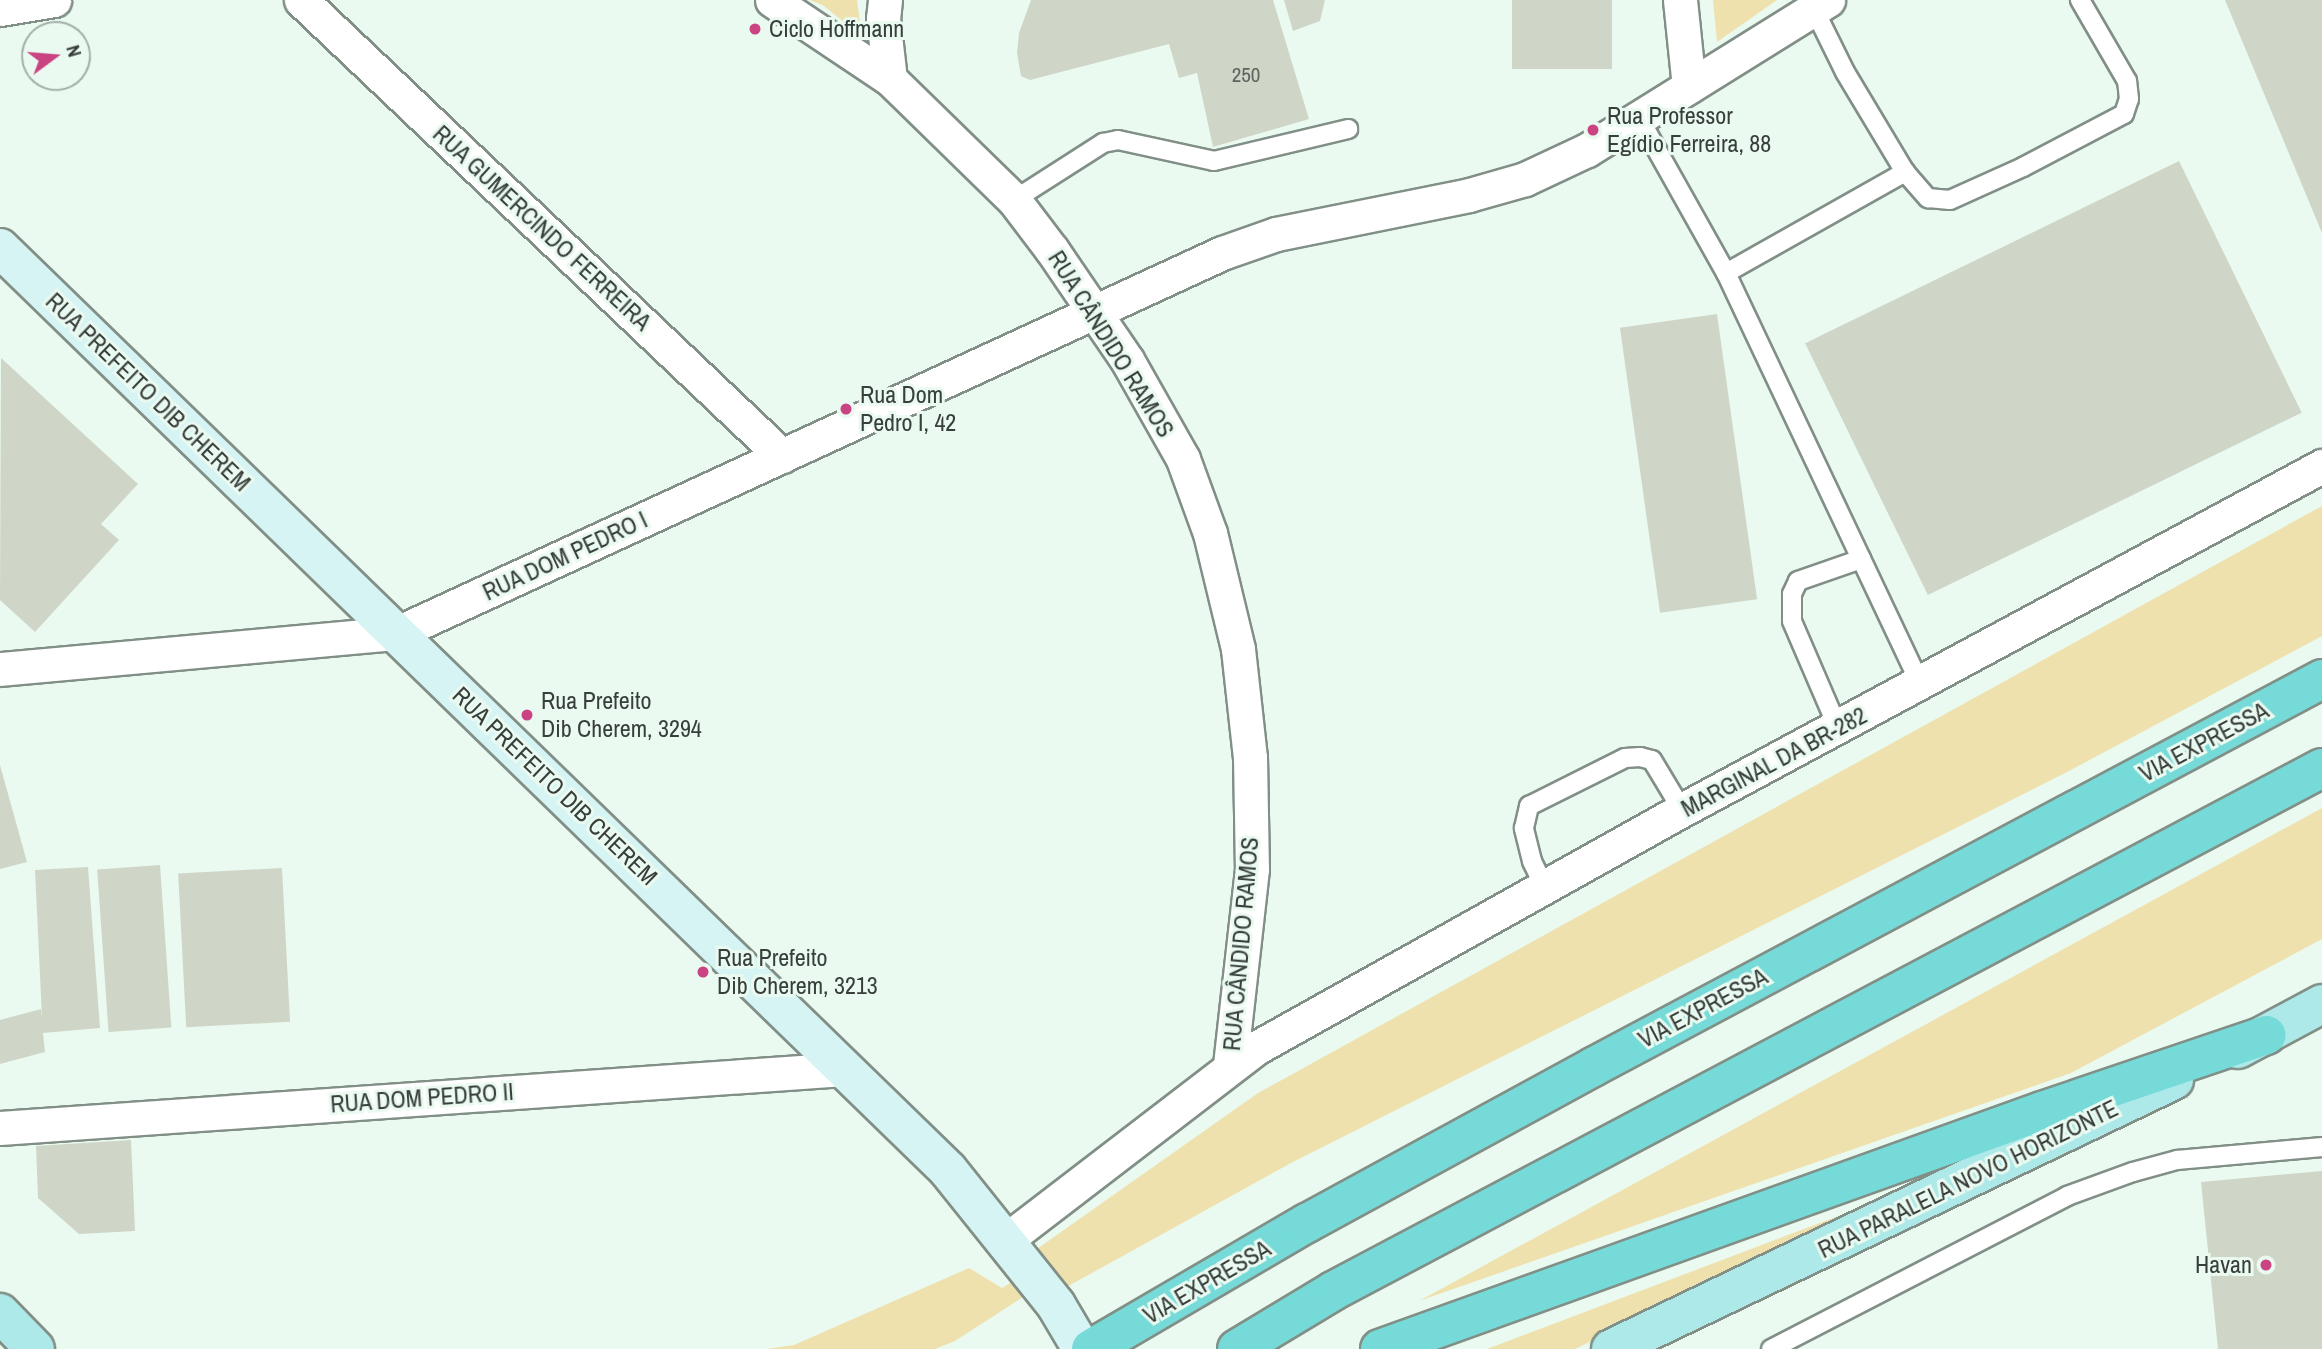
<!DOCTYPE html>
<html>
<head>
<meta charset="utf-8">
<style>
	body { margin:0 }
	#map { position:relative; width:2322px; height:1349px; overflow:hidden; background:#eafaf0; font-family:"Archivo Narrow",sans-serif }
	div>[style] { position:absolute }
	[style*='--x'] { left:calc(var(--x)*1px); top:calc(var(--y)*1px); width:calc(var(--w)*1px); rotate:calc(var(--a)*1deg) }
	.green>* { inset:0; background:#efe1ad }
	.building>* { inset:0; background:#cfd6c8; transform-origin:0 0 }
	.roads { filter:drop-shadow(2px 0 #818f87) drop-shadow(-2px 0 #818f87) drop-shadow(0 2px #818f87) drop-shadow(0 -2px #818f87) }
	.service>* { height:18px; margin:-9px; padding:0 9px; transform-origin:9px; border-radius:9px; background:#fff }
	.minor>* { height:33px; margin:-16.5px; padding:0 16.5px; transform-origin:16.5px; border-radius:16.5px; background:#fff }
	.secondary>* { height:38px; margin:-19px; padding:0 19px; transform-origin:19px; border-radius:19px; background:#d6f4f3 }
	.primary>* { height:38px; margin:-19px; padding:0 19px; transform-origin:19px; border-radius:19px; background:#ade9e8 }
	.motorway>* { height:38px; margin:-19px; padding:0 19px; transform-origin:19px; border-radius:19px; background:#76dbd8 }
	.dots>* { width:19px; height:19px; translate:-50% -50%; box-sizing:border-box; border:4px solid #eafaf0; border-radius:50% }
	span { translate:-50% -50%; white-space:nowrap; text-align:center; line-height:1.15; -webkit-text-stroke:6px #eafaf0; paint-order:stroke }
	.number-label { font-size:21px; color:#5e645e }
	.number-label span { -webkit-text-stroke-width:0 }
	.poi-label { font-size:24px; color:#383e3b }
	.left { translate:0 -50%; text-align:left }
	.right { translate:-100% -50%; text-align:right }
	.street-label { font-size:24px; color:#383e3b }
	.north { position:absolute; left:21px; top:21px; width:70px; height:70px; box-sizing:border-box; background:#eafaf0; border:2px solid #a3afa8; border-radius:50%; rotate:74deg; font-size:19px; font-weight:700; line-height:28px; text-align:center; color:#383e3b }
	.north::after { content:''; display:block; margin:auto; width:24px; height:32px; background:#ca4382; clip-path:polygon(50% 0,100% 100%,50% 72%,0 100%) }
</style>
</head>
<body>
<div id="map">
	<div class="green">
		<i style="clip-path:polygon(810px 0,857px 0,862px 37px,824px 6px)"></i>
		<i style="clip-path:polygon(1713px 0,1777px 0,1717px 42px)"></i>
		<i style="clip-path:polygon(2322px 506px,2322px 636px,2067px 772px,1291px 1163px,1063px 1289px,1034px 1251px,1258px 1093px)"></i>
		<i style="clip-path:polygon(2322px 808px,2322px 939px,2071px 1073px,1419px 1301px)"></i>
		<i style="clip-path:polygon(1870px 1204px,1575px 1349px,1487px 1349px)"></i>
		<i style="clip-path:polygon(969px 1268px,1002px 1288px,1022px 1276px,1034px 1290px,955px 1341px,935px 1349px,766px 1349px,794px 1345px)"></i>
	</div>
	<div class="building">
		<i style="clip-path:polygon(1031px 0,1273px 0,1309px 119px,1213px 147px,1197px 73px,1179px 78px,1169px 44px,1030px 80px,1021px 76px,1017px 53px,1019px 33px)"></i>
		<i style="clip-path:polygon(1284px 0,1325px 0,1320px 21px,1293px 31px)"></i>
		<i style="left:1512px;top:0;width:100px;height:69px"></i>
		<i style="clip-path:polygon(2225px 0,2322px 0,2322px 233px)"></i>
		<i style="left:2179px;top:161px;width:280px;height:416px;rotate:64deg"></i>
		<i style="left:1717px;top:314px;width:288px;height:98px;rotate:82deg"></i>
		<i style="clip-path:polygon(1px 358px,138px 484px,101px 524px,119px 540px,35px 632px,0 600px)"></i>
		<i style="clip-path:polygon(0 765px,27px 862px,0 869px)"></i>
		<i style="left:160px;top:865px;width:163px;height:63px;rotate:86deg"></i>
		<i style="clip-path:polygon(88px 867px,100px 1028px,43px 1033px,45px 1052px,0 1064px,0 1020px,41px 1009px,42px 1018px,35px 870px)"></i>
		<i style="left:282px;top:868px;width:154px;height:104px;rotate:87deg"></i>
		<i style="clip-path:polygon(131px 1140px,135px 1231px,79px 1234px,38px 1198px,36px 1146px)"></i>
		<i style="clip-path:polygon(2322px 1171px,2322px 1349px,2218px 1349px,2201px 1182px)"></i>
	</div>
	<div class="roads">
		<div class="service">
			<i style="--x:1814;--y:9;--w:70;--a:63.8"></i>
			<i style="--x:1845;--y:72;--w:117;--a:59"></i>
			<i style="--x:1905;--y:172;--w:35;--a:49"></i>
			<i style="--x:1928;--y:198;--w:22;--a:5"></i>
			<i style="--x:1950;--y:200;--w:80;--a:-24.3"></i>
			<i style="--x:2023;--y:167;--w:114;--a:-27.7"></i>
			<i style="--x:2124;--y:114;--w:16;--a:-72"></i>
			<i style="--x:2129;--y:99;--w:18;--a:-96"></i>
			<i style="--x:2127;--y:81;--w:94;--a:-120.1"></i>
			<i style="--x:1639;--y:118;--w:178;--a:60.7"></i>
			<i style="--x:1726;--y:273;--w:454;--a:64.7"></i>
			<i style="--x:1014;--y:200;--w:106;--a:-32.6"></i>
			<i style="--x:1103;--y:143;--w:15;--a:-11"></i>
			<i style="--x:1118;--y:140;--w:98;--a:12.3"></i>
			<i style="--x:1214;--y:161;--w:138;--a:-13.4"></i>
			<i style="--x:1726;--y:273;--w:206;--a:-29.4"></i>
			<i style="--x:1838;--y:728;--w:116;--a:-113.3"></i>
			<i style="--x:1792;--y:621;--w:27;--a:-90"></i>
			<i style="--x:1792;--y:594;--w:14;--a:-65"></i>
			<i style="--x:1798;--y:581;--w:67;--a:-19.2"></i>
			<i style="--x:1545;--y:888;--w:30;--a:-116"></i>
			<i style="--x:1532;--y:861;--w:34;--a:-104"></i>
			<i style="--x:1524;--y:828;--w:23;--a:-77"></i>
			<i style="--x:1529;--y:806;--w:107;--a:-26.6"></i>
			<i style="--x:1625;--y:758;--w:15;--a:-4"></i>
			<i style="--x:1640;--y:757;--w:12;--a:14"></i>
			<i style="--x:1652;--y:760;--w:58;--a:59"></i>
			<i style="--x:1771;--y:1349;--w:333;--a:-27.3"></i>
			<i style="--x:2067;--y:1196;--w:70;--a:-20"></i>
			<i style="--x:2133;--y:1172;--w:46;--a:-15.3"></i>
			<i style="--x:2177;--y:1160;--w:146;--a:-5.1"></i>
		</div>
		<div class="minor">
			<i style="--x:301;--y:0;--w:663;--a:43.47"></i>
			<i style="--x:772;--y:0;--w:142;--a:33.8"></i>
			<i style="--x:890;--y:79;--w:173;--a:44.3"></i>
			<i style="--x:1014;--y:200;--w:63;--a:52.8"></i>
			<i style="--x:1052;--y:250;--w:133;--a:55.7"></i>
			<i style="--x:1127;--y:360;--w:114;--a:60.5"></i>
			<i style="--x:1183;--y:459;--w:79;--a:70"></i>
			<i style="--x:1210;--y:533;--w:119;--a:76.4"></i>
			<i style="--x:1238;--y:649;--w:109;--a:83.7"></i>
			<i style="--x:1250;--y:757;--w:112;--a:89"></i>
			<i style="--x:1252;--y:869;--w:197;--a:96.4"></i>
			<i style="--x:885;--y:0;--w:18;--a:96"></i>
			<i style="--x:883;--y:18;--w:61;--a:83.5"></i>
			<i style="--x:1680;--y:0;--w:87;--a:84.1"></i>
			<i style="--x:0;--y:9;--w:55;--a:-9.5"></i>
			<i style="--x:0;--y:669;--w:399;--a:-5.2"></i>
			<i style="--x:397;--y:633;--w:908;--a:-24.73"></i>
			<i style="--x:1222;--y:253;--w:57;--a:-19.4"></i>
			<i style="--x:1276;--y:234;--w:197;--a:-11.4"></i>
			<i style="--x:1469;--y:195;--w:58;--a:-15.9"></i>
			<i style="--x:1525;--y:179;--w:68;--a:-25.1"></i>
			<i style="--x:1587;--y:150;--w:284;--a:-31.9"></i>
			<i style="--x:0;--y:1128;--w:846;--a:-4"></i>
			<i style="--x:1006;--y:1240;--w:315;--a:-37.5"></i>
			<i style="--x:1256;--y:1048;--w:488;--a:-29.2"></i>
			<i style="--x:1682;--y:810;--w:727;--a:-28.26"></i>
		</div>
		<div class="secondary">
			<i style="--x:0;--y:248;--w:1322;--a:44.2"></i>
			<i style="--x:948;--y:1170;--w:173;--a:51.3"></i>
			<i style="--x:1056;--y:1305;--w:51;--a:59.4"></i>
		</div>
		<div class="primary">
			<i style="--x:2238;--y:1049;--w:95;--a:-28.2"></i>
			<i style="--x:0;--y:1313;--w:50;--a:45.8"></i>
			<i style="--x:1611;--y:1349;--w:624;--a:-25.54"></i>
		</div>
		<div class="motorway">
			<i style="--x:1091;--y:1349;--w:250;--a:-30.3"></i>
			<i style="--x:1307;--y:1223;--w:326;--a:-28.6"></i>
			<i style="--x:1593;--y:1067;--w:826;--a:-28.02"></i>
			<i style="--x:1237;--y:1349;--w:112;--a:-31.1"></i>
			<i style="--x:1333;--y:1291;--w:1119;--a:-27.87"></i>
			<i style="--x:1380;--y:1349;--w:703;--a:-19.77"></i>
			<i style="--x:2042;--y:1111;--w:237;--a:-18.7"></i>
		</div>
	</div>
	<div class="dots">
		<i style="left:755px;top:29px;background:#ca4382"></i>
		<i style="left:1593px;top:130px;background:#ca4382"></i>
		<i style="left:846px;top:409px;background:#ca4382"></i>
		<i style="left:527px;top:715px;background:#ca4382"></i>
		<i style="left:703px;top:972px;background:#ca4382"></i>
		<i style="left:2266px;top:1265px;background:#ca4382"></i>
	</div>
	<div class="number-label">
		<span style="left:1246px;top:75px">250</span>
	</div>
	<div class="poi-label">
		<span class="left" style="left:769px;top:29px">Ciclo Hoffmann</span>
		<span class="left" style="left:1607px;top:130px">Rua Professor<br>Egídio Ferreira, 88</span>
		<span class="left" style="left:860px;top:409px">Rua Dom<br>Pedro I, 42</span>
		<span class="left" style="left:541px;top:715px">Rua Prefeito<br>Dib Cherem, 3294</span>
		<span class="left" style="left:717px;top:972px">Rua Prefeito<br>Dib Cherem, 3213</span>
		<span class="right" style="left:2252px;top:1265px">Havan</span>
	</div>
	<div class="street-label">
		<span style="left:542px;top:228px;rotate:43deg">RUA GUMERCINDO FERREIRA</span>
		<span style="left:1111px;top:344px;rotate:58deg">RUA CÂNDIDO RAMOS</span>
		<span style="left:148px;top:392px;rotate:44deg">RUA PREFEITO DIB CHEREM</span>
		<span style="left:565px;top:556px;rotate:-25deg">RUA DOM PEDRO I</span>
		<span style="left:2204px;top:742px;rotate:-28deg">VIA EXPRESSA</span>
		<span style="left:1774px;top:762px;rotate:-28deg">MARGINAL DA BR-282</span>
		<span style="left:555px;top:786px;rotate:44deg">RUA PREFEITO DIB CHEREM</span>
		<span style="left:1241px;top:944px;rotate:-85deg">RUA CÂNDIDO RAMOS</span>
		<span style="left:1703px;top:1008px;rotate:-28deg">VIA EXPRESSA</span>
		<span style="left:422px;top:1098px;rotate:-4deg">RUA DOM PEDRO II</span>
		<span style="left:1968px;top:1179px;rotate:-26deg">RUA PARALELA NOVO HORIZONTE</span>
		<span style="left:1207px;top:1282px;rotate:-30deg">VIA EXPRESSA</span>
	</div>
	<div class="north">N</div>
</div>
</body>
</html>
